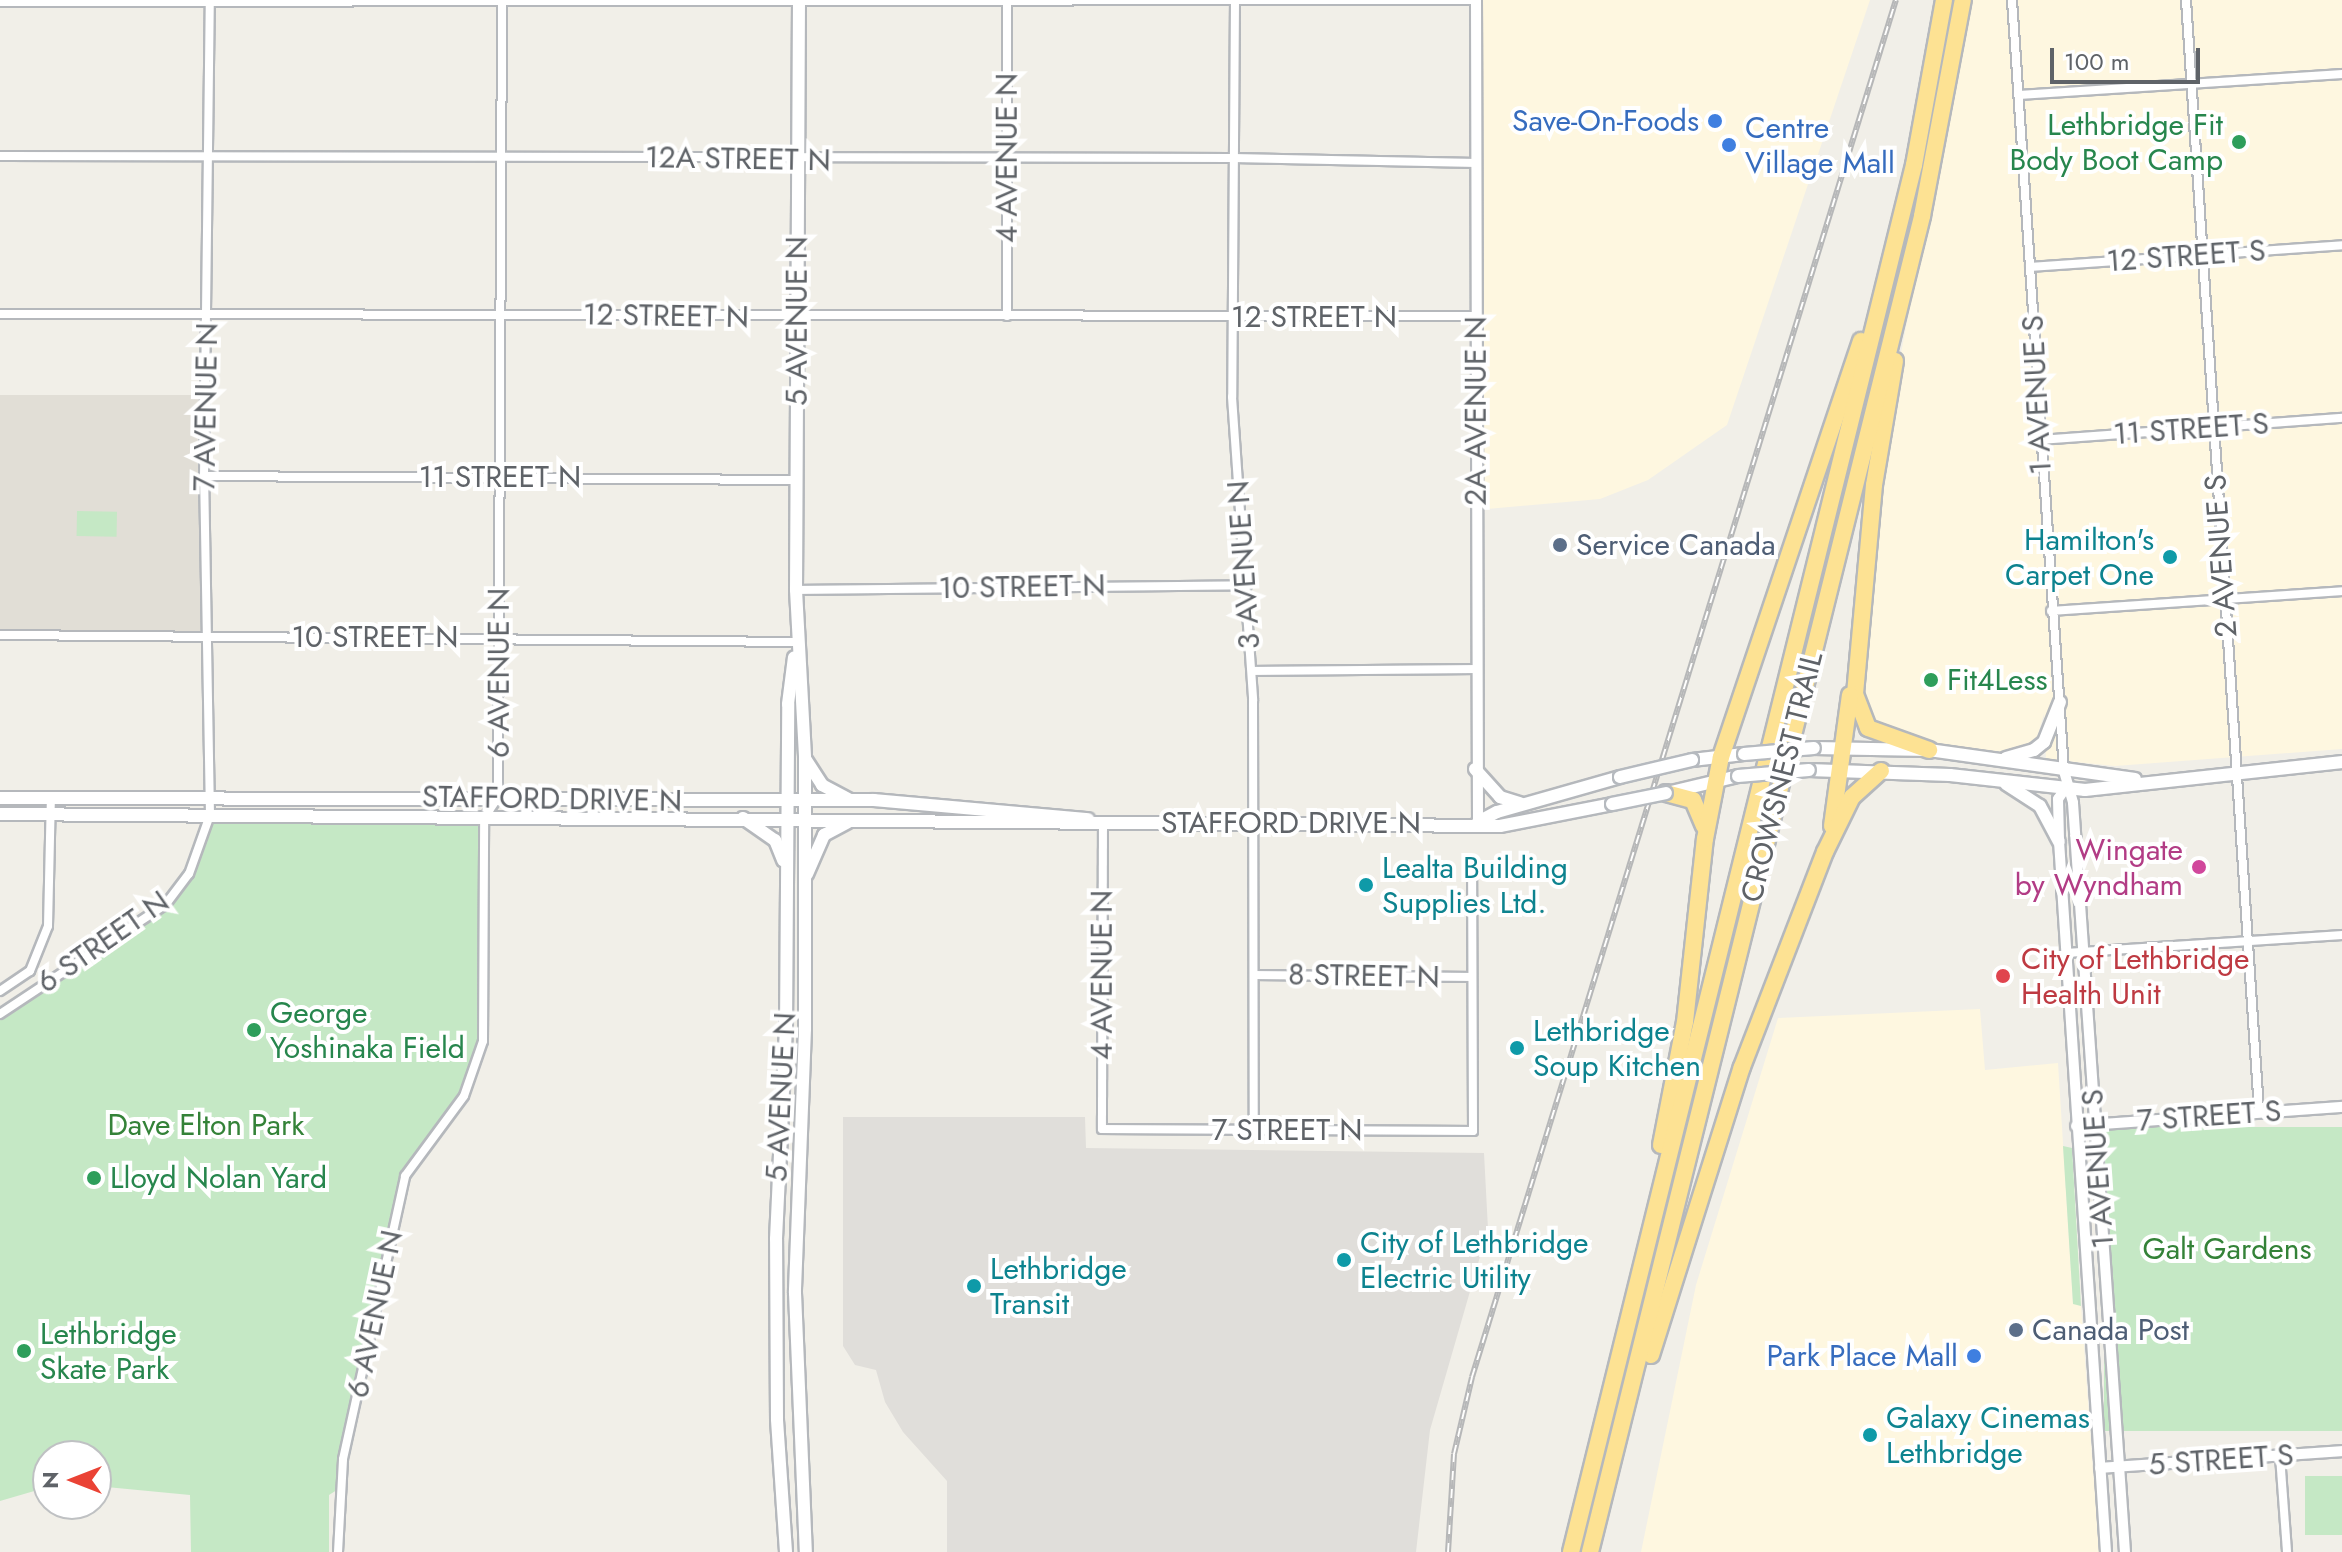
<!DOCTYPE html>
<html>
<head>
<meta charset="utf-8">
<style>
	body { margin:0 }
	#map { position:relative; width:2342px; height:1552px; overflow:hidden; background:#f1efe8; font-family:Jost,sans-serif }
	div>[style] { position:absolute }
	[style*='--x'] { left:calc(var(--x)*1px); top:calc(var(--y)*1px); width:calc(var(--w)*1px); rotate:calc(var(--a)*1deg) }
	.commercial>* { inset:0; background:#fef7e0 }
	.industrial>* { inset:0; background:#e0deda }
	.education>* { inset:0; background:#e1ded6; transform-origin:0 0 }
	.green>* { inset:0; background:#c5e8c5; transform-origin:0 0 }
	.roads { filter:drop-shadow(2px 0 #b5b8bc) drop-shadow(-2px 0 #b5b8bc) drop-shadow(0 2px #b5b8bc) drop-shadow(0 -2px #b5b8bc) }
	.minor>* { height:8px; margin:-4px; padding:0 4px; transform-origin:4px; border-radius:4px; background:#fff }
	.tertiary>* { height:10px; margin:-5px; padding:0 5px; transform-origin:5px; border-radius:5px; background:#fff }
	.secondary>* { height:12px; margin:-6px; padding:0 6px; transform-origin:6px; border-radius:6px; background:#fff }
	.motorway>* { height:16px; margin:-8px; padding:0 8px; transform-origin:8px; border-radius:8px; background:#fde293 }
	.rail>* { height:6px; margin-top:-3px; transform-origin:0; background:repeating-linear-gradient(90deg,#fff 0 9px,#b6b7b8 0 18px); box-sizing:border-box; border-block:2px solid #b6b7b8 }
	.bridges { filter:drop-shadow(2px 0 #b6babf) drop-shadow(-2px 0 #b6babf) drop-shadow(0 2px #b6babf) drop-shadow(0 -2px #b6babf) }
	.secondary-bridge>* { height:12px; margin:-6px; padding:0 6px; transform-origin:6px; border-radius:6px; background:#fff }
	.dots>* { width:22px; height:22px; translate:-50% -50%; box-sizing:border-box; border:4px solid #fff; border-radius:50% }
	span { translate:-50% -50%; white-space:nowrap; text-align:center; line-height:1.15; -webkit-text-stroke:8px #fff; paint-order:stroke }
	.shop-label { font-size:30px; color:#366cbe }
	.right { translate:-100% -50%; text-align:right }
	.left { translate:0 -50%; text-align:left }
	.leisure-label { font-size:30px; color:#27864d }
	.street-label { font-size:30px; color:#5f6368 }
	.culture-label { font-size:30px; color:#0d838f }
	.service-label { font-size:30px; color:#4e5e75 }
	.hotel-label { font-size:30px; color:#b23c85 }
	.health-label { font-size:30px; color:#be3a42 }
	.park-label { font-size:30px; color:#348238 }
	.north { position:absolute; left:32px; top:1440px; width:80px; height:80px; box-sizing:border-box; background:#fff; border:2px solid #bfc1c3; border-radius:50%; rotate:270deg; font-size:22px; font-weight:700; line-height:32px; text-align:center; color:#5f6368 }
	.north::after { content:''; display:block; margin:auto; width:28px; height:36px; background:#ea4335; clip-path:polygon(50% 0,100% 100%,50% 72%,0 100%) }
	.scale { position:absolute; left:2050px; top:48px; width:150px; height:36px; box-sizing:border-box; border:4px solid #5f6368; border-top:0; padding-left:10px; font-size:24px; line-height:28px; white-space:nowrap; color:#5f6368; -webkit-text-stroke:6px #fff; paint-order:stroke }
</style>
</head>
<body>
<div id="map">
	<div class="commercial">
		<i style="clip-path:polygon(1476px 0,1870px 0,1727px 425px,1648px 480px,1600px 499px,1476px 510px)"></i>
		<i style="clip-path:polygon(1968px 0,2342px 0,2342px 749px,2115px 766px,2046px 759px,2044px 714px,2036px 741px,2003px 755px,1933px 745px,1872px 727px,1858px 696px,1887px 427px)"></i>
		<i style="clip-path:polygon(1980px 1009px,1985px 1070px,2058px 1063px,2073px 1303px,2081px 1306px,2099px 1552px,1641px 1552px,1696px 1285px,1778px 1018px)"></i>
	</div>
	<div class="industrial">
		<i style="clip-path:polygon(843px 1117px,1085px 1117px,1086px 1148px,1484px 1153px,1488px 1229px,1430px 1430px,1416px 1552px,947px 1552px,947px 1481px,903px 1432px,885px 1402px,876px 1370px,855px 1365px,843px 1346px)"></i>
	</div>
	<div class="education">
		<i style="left:206px;top:395px;width:241px;height:206px;rotate:90deg"></i>
	</div>
	<div class="green">
		<i style="left:77px;top:511px;width:40px;height:25px;rotate:1deg"></i>
		<i style="clip-path:polygon(210px 815px,484px 818px,484px 1029px,474px 1076px,405px 1176px,340px 1488px,329px 1495px,329px 1552px,191px 1552px,190px 1495px,96px 1486px,96px 1456px,48px 1456px,48px 1487px,0 1501px,0 1014px,166px 904px,189px 874px)"></i>
		<i style="left:2342px;top:1127px;width:304px;height:238px;rotate:90deg"></i>
		<i style="clip-path:polygon(2063px 1146px,2072px 1148px,2081px 1306px,2073px 1304px)"></i>
		<i style="left:2342px;top:1476px;width:59px;height:37px;rotate:90deg"></i>
	</div>
	<div class="roads">
		<div class="minor">
			<i style="--x:1235;--y:0;--w:397;--a:90.4"></i>
			<i style="--x:1232;--y:397;--w:304;--a:86"></i>
			<i style="--x:1253;--y:700;--w:430;--a:89.9"></i>
			<i style="--x:2012;--y:0;--w:773;--a:86.14"></i>
			<i style="--x:2186;--y:0;--w:1114;--a:86.24"></i>
			<i style="--x:0;--y:2;--w:1476;--a:-0.08"></i>
			<i style="--x:2019;--y:95;--w:324;--a:-3.7"></i>
			<i style="--x:0;--y:156;--w:1233;--a:0.09"></i>
			<i style="--x:1233;--y:158;--w:244;--a:1.2"></i>
			<i style="--x:2030;--y:267;--w:313;--a:-4"></i>
			<i style="--x:0;--y:314;--w:1476;--a:0.08"></i>
			<i style="--x:1007;--y:316;--w:316;--a:-90"></i>
			<i style="--x:2040;--y:440;--w:303;--a:-4.2"></i>
			<i style="--x:204;--y:476;--w:592;--a:0.39"></i>
			<i style="--x:796;--y:590;--w:451;--a:-0.6"></i>
			<i style="--x:2051;--y:611;--w:292;--a:-3.9"></i>
			<i style="--x:0;--y:635;--w:798;--a:0.5"></i>
			<i style="--x:1252;--y:671;--w:223;--a:-0.5"></i>
			<i style="--x:1103;--y:822;--w:307;--a:90.2"></i>
			<i style="--x:1102;--y:1129;--w:371;--a:0.3"></i>
			<i style="--x:1473;--y:1131;--w:269;--a:-90.2"></i>
			<i style="--x:2066;--y:953;--w:277;--a:-3.7"></i>
			<i style="--x:1255;--y:975;--w:217;--a:0.5"></i>
			<i style="--x:0;--y:991;--w:36;--a:-34"></i>
			<i style="--x:30;--y:971;--w:48;--a:-68.2"></i>
			<i style="--x:48;--y:926;--w:129;--a:-88.7"></i>
			<i style="--x:0;--y:1014;--w:199;--a:-33.5"></i>
			<i style="--x:166;--y:904;--w:38;--a:-53"></i>
			<i style="--x:189;--y:874;--w:63;--a:-70.4"></i>
			<i style="--x:210;--y:815;--w:339;--a:-91"></i>
			<i style="--x:204;--y:476;--w:476;--a:-89.3"></i>
			<i style="--x:2280;--y:1456;--w:96;--a:85.8"></i>
			<i style="--x:338;--y:1552;--w:93;--a:-86.9"></i>
			<i style="--x:343;--y:1459;--w:290;--a:-77.6"></i>
			<i style="--x:405;--y:1176;--w:99;--a:-53.6"></i>
			<i style="--x:464;--y:1096;--w:58;--a:-70.9"></i>
			<i style="--x:483;--y:1041;--w:223;--a:-89.7"></i>
			<i style="--x:484;--y:818;--w:25;--a:-56"></i>
			<i style="--x:498;--y:797;--w:797;--a:-89.71"></i>
		</div>
		<div class="tertiary">
			<i style="--x:1476;--y:0;--w:822;--a:89.86"></i>
			<i style="--x:2064;--y:771;--w:33;--a:74"></i>
			<i style="--x:2073;--y:803;--w:751;--a:86.03"></i>
			<i style="--x:2065;--y:789;--w:12;--a:125"></i>
			<i style="--x:2058;--y:799;--w:42;--a:88.6"></i>
			<i style="--x:2059;--y:841;--w:713;--a:86.22"></i>
			<i style="--x:2076;--y:1126;--w:267;--a:-4.1"></i>
			<i style="--x:2100;--y:1468;--w:243;--a:-4"></i>
		</div>
		<div class="secondary">
			<i style="--x:799;--y:0;--w:590;--a:90.29"></i>
			<i style="--x:796;--y:590;--w:168;--a:86.9"></i>
			<i style="--x:805;--y:758;--w:271;--a:90"></i>
			<i style="--x:805;--y:1029;--w:264;--a:92.2"></i>
			<i style="--x:795;--y:1293;--w:259;--a:87.6"></i>
			<i style="--x:1814;--y:748;--w:115;--a:1"></i>
			<i style="--x:1929;--y:750;--w:208;--a:8"></i>
			<i style="--x:2006;--y:758;--w:29;--a:-16"></i>
			<i style="--x:2034;--y:750;--w:13;--a:-39"></i>
			<i style="--x:2044;--y:742;--w:43;--a:-68.2"></i>
			<i style="--x:806;--y:760;--w:30;--a:57"></i>
			<i style="--x:822;--y:785;--w:32;--a:28"></i>
			<i style="--x:1692;--y:760;--w:52;--a:-6.6"></i>
			<i style="--x:1475;--y:769;--w:38;--a:48"></i>
			<i style="--x:1500;--y:797;--w:21;--a:17"></i>
			<i style="--x:1809;--y:770;--w:141;--a:2"></i>
			<i style="--x:1950;--y:775;--w:136;--a:6.3"></i>
			<i style="--x:2085;--y:790;--w:259;--a:-6.2"></i>
			<i style="--x:2006;--y:784;--w:40;--a:32.9"></i>
			<i style="--x:2040;--y:806;--w:40;--a:62"></i>
			<i style="--x:1671;--y:792;--w:69;--a:-13.4"></i>
			<i style="--x:0;--y:798;--w:874;--a:0.13"></i>
			<i style="--x:874;--y:800;--w:215;--a:5.1"></i>
			<i style="--x:0;--y:814;--w:1500;--a:0.46"></i>
			<i style="--x:1500;--y:826;--w:114;--a:-11.1"></i>
			<i style="--x:743;--y:818;--w:39;--a:35"></i>
			<i style="--x:775;--y:840;--w:22;--a:68"></i>
			<i style="--x:1478;--y:822;--w:21;--a:-28"></i>
			<i style="--x:1497;--y:812;--w:128;--a:-15.9"></i>
			<i style="--x:807;--y:874;--w:43;--a:-66.4"></i>
			<i style="--x:824;--y:835;--w:26;--a:-28"></i>
			<i style="--x:786;--y:1552;--w:133;--a:-93.9"></i>
			<i style="--x:777;--y:1419;--w:180;--a:-90.3"></i>
			<i style="--x:776;--y:1239;--w:210;--a:-87.3"></i>
			<i style="--x:786;--y:1029;--w:325;--a:-89.6"></i>
			<i style="--x:788;--y:704;--w:47;--a:-82.7"></i>
		</div>
		<div class="motorway">
			<i style="--x:1895;--y:361;--w:126;--a:99.6"></i>
			<i style="--x:1874;--y:485;--w:210;--a:95.2"></i>
			<i style="--x:1855;--y:694;--w:36;--a:69"></i>
			<i style="--x:1868;--y:728;--w:65;--a:19.8"></i>
			<i style="--x:1666;--y:793;--w:28;--a:15"></i>
			<i style="--x:1693;--y:800;--w:28;--a:67"></i>
			<i style="--x:1832;--y:826;--w:132;--a:-82.2"></i>
			<i style="--x:1661;--y:1145;--w:125;--a:-79"></i>
			<i style="--x:1685;--y:1022;--w:184;--a:-83.8"></i>
			<i style="--x:1705;--y:839;--w:84;--a:-79"></i>
			<i style="--x:1721;--y:757;--w:439;--a:-71.4"></i>
			<i style="--x:1651;--y:1355;--w:302;--a:-72.5"></i>
			<i style="--x:1742;--y:1067;--w:230;--a:-68.9"></i>
			<i style="--x:1825;--y:852;--w:61;--a:-63.9"></i>
			<i style="--x:1852;--y:797;--w:39;--a:-42"></i>
			<i style="--x:1571;--y:1552;--w:1429;--a:-76.11"></i>
			<i style="--x:1914;--y:165;--w:168;--a:-79.7"></i>
			<i style="--x:1590;--y:1552;--w:1377;--a:-76.04"></i>
			<i style="--x:1922;--y:216;--w:220;--a:-79.3"></i>
		</div>
	</div>
	<div class="rail">
		<i style="--x:1448;--y:1552;--w:98;--a:-86.5"></i>
		<i style="--x:1454;--y:1454;--w:79;--a:-76.8"></i>
		<i style="--x:1472;--y:1377;--w:1441;--a:-72.89"></i>
	</div>
	<div class="bridges">
		<div class="secondary-bridge">
			<i style="--x:1744;--y:754;--w:70;--a:-4.9"></i>
			<i style="--x:1738;--y:776;--w:71;--a:-4.8"></i>
			<i style="--x:1620;--y:777;--w:74;--a:-13.3"></i>
			<i style="--x:1612;--y:804;--w:55;--a:-11.5"></i>
		</div>
	</div>
	<div class="dots">
		<i style="left:1715px;top:121px;background:#3f7fe0"></i>
		<i style="left:2239px;top:142px;background:#2e9e5b"></i>
		<i style="left:1729px;top:145px;background:#3f7fe0"></i>
		<i style="left:1560px;top:545px;background:#5c6f8a"></i>
		<i style="left:2170px;top:557px;background:#0f9aa8"></i>
		<i style="left:1931px;top:680px;background:#2e9e5b"></i>
		<i style="left:2199px;top:867px;background:#d1479c"></i>
		<i style="left:1366px;top:885px;background:#0f9aa8"></i>
		<i style="left:2003px;top:976px;background:#e0444e"></i>
		<i style="left:254px;top:1030px;background:#2e9e5b"></i>
		<i style="left:1517px;top:1048px;background:#0f9aa8"></i>
		<i style="left:94px;top:1178px;background:#2e9e5b"></i>
		<i style="left:1344px;top:1260px;background:#0f9aa8"></i>
		<i style="left:974px;top:1286px;background:#0f9aa8"></i>
		<i style="left:2016px;top:1330px;background:#5c6f8a"></i>
		<i style="left:24px;top:1351px;background:#2e9e5b"></i>
		<i style="left:1974px;top:1356px;background:#3f7fe0"></i>
		<i style="left:1870px;top:1435px;background:#0f9aa8"></i>
	</div>
	<div class="shop-label">
		<span class="right" style="left:1699px;top:121px">Save-On-Foods</span>
		<span class="left" style="left:1745px;top:145px">Centre<br>Village Mall</span>
		<span class="right" style="left:1958px;top:1356px">Park Place Mall</span>
	</div>
	<div class="leisure-label">
		<span class="right" style="left:2223px;top:142px">Lethbridge Fit<br>Body Boot Camp</span>
		<span class="left" style="left:1947px;top:680px">Fit4Less</span>
		<span class="left" style="left:270px;top:1030px">George<br>Yoshinaka Field</span>
		<span class="left" style="left:110px;top:1178px">Lloyd Nolan Yard</span>
		<span class="left" style="left:40px;top:1351px">Lethbridge<br>Skate Park</span>
	</div>
	<div class="street-label">
		<span style="left:1007px;top:158px;rotate:-90deg">4 AVENUE N</span>
		<span style="left:738px;top:159px;rotate:1deg">12A STREET N</span>
		<span style="left:2186px;top:256px;rotate:-4deg">12 STREET S</span>
		<span style="left:666px;top:316px;rotate:1deg">12 STREET N</span>
		<span style="left:1314px;top:317px">12 STREET N</span>
		<span style="left:797px;top:321px;rotate:-90deg">5 AVENUE N</span>
		<span style="left:2037px;top:395px;rotate:-93deg">1 AVENUE S</span>
		<span style="left:206px;top:407px;rotate:-89deg">7 AVENUE N</span>
		<span style="left:1476px;top:411px;rotate:-90deg">2A AVENUE N</span>
		<span style="left:2191px;top:429px;rotate:-4deg">11 STREET S</span>
		<span style="left:500px;top:477px">11 STREET N</span>
		<span style="left:2221px;top:556px;rotate:-94deg">2 AVENUE S</span>
		<span style="left:1244px;top:565px;rotate:-94deg">3 AVENUE N</span>
		<span style="left:1022px;top:587px;rotate:-1deg">10 STREET N</span>
		<span style="left:375px;top:637px">10 STREET N</span>
		<span style="left:499px;top:673px;rotate:-90deg">6 AVENUE N</span>
		<span style="left:1782px;top:777px;rotate:-76deg">CROWSNEST TRAIL</span>
		<span style="left:552px;top:799px;rotate:1deg">STAFFORD DRIVE N</span>
		<span style="left:1291px;top:823px">STAFFORD DRIVE N</span>
		<span style="left:103px;top:942px;rotate:-35deg">6 STREET N</span>
		<span style="left:1102px;top:975px;rotate:-90deg">4 AVENUE N</span>
		<span style="left:1364px;top:976px;rotate:1deg">8 STREET N</span>
		<span style="left:781px;top:1097px;rotate:-87deg">5 AVENUE N</span>
		<span style="left:2209px;top:1116px;rotate:-4deg">7 STREET S</span>
		<span style="left:1287px;top:1130px">7 STREET N</span>
		<span style="left:2098px;top:1169px;rotate:-94deg">1 AVENUE S</span>
		<span style="left:375px;top:1314px;rotate:-78deg">6 AVENUE N</span>
		<span style="left:2221px;top:1460px;rotate:-4deg">5 STREET S</span>
	</div>
	<div class="culture-label">
		<span class="right" style="left:2154px;top:557px">Hamilton's<br>Carpet One</span>
		<span class="left" style="left:1382px;top:885px">Lealta Building<br>Supplies Ltd.</span>
		<span class="left" style="left:1533px;top:1048px">Lethbridge<br>Soup Kitchen</span>
		<span class="left" style="left:1360px;top:1260px">City of Lethbridge<br>Electric Utility</span>
		<span class="left" style="left:990px;top:1286px">Lethbridge<br>Transit</span>
		<span class="left" style="left:1886px;top:1435px">Galaxy Cinemas<br>Lethbridge</span>
	</div>
	<div class="service-label">
		<span class="left" style="left:1576px;top:545px">Service Canada</span>
		<span class="left" style="left:2032px;top:1330px">Canada Post</span>
	</div>
	<div class="hotel-label">
		<span class="right" style="left:2183px;top:867px">Wingate<br>by Wyndham</span>
	</div>
	<div class="health-label">
		<span class="left" style="left:2021px;top:976px">City of Lethbridge<br>Health Unit</span>
	</div>
	<div class="park-label">
		<span style="left:206px;top:1125px">Dave Elton Park</span>
		<span style="left:2227px;top:1249px">Galt Gardens</span>
	</div>
	<div class="north">N</div>
	<div class="scale">100 m</div>
</div>
</body>
</html>
